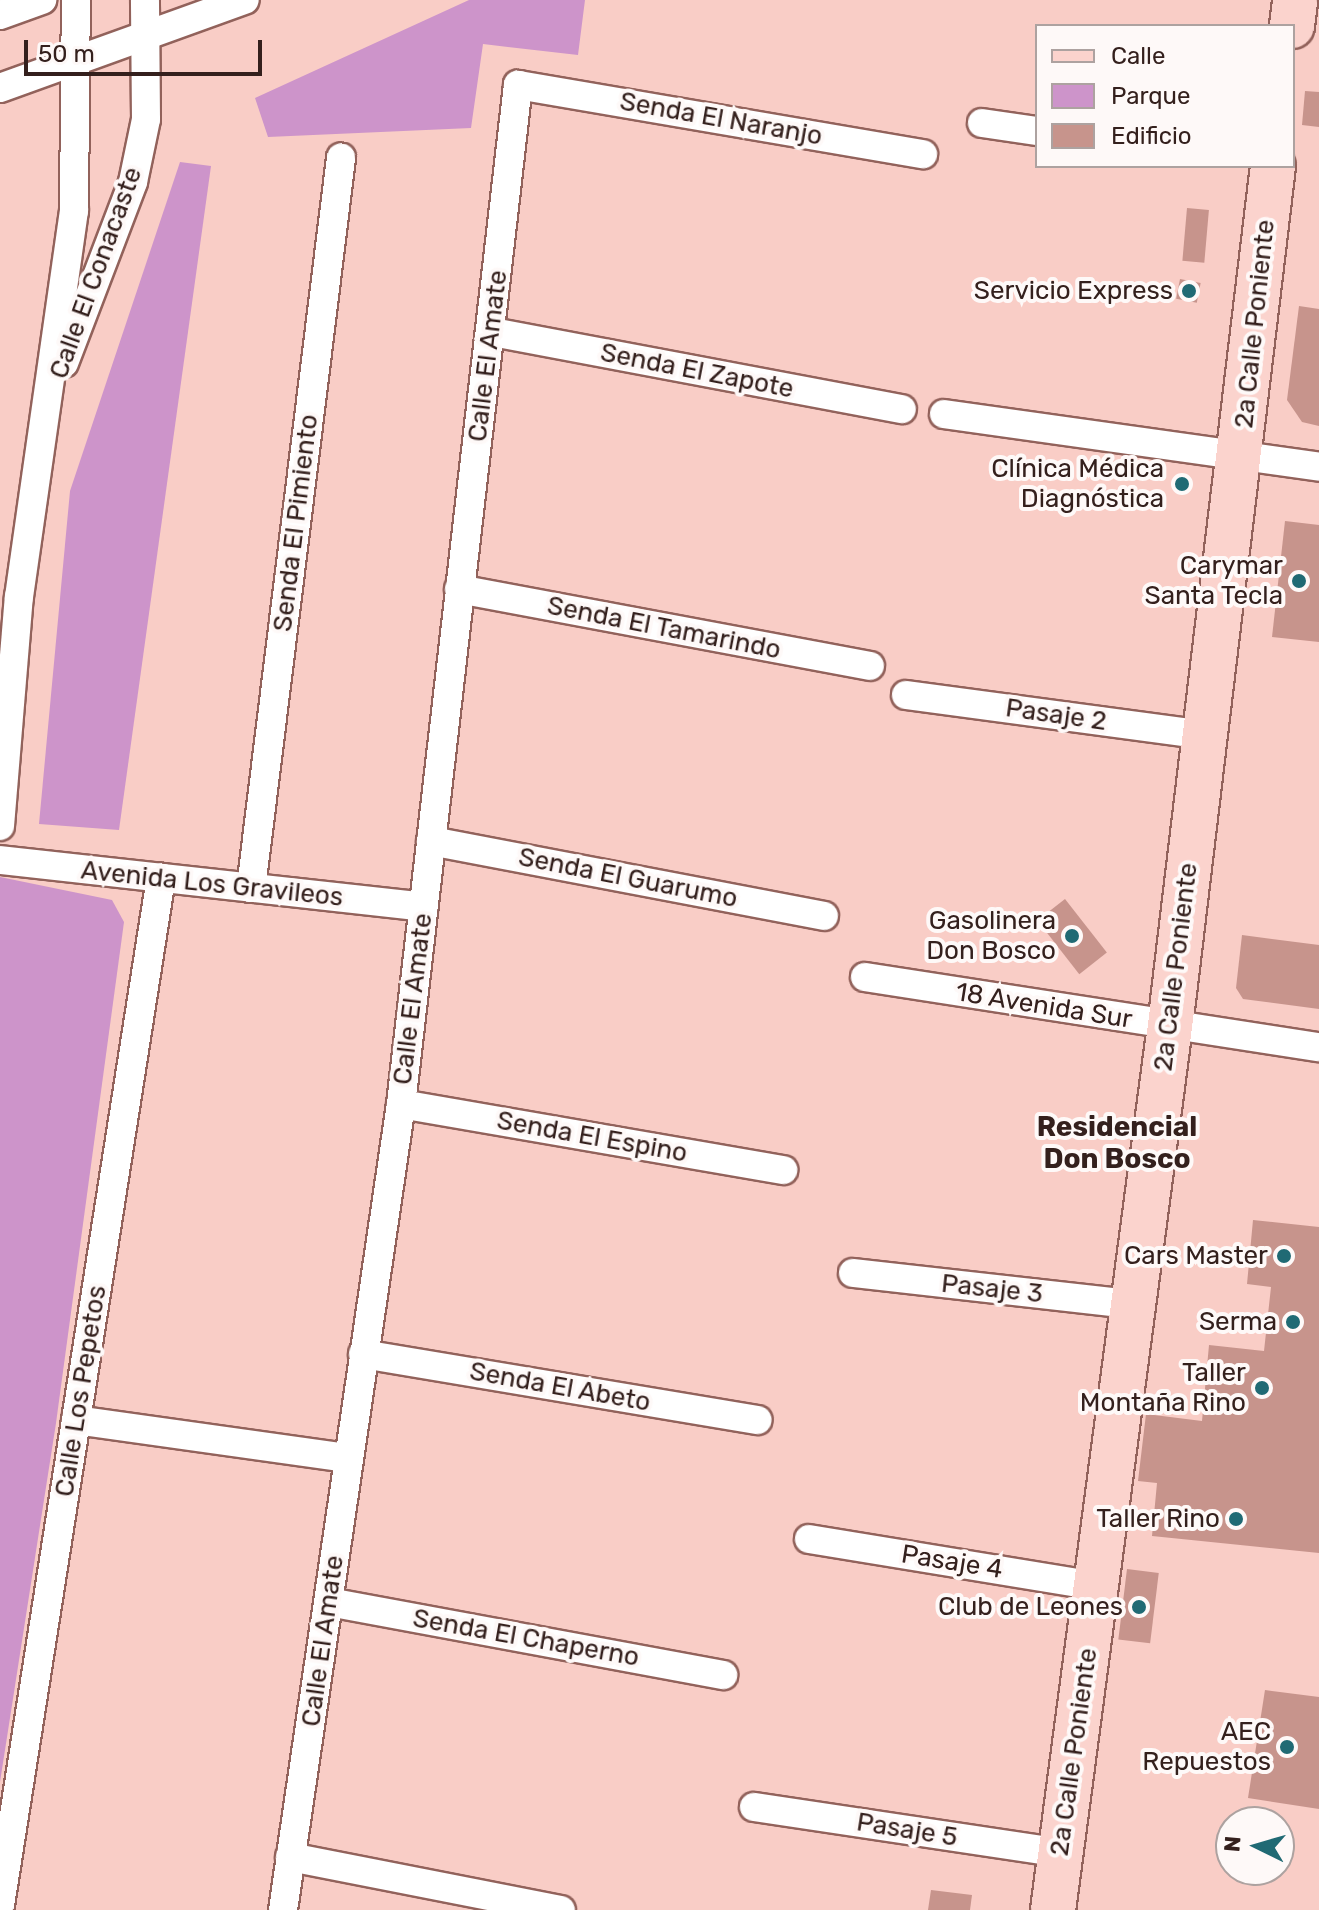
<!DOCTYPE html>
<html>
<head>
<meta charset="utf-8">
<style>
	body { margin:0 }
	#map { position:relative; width:1319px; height:1910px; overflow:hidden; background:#f9cdc6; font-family:Rubik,sans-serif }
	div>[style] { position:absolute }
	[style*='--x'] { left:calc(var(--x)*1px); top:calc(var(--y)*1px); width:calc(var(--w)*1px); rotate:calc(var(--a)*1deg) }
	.green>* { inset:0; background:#cd94ca }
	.building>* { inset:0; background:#c7948c; transform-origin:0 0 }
	.roads { filter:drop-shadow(2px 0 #92625b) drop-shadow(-2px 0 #92625b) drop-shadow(0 2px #92625b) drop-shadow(0 -2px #92625b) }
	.street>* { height:28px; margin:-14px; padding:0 14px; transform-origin:14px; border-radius:14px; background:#fff }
	.primary>* { height:44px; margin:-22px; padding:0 22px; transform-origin:22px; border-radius:22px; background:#fbd3cd }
	.dots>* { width:22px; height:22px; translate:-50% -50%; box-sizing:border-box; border:4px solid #fef9f8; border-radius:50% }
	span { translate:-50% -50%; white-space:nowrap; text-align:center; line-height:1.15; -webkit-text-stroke:8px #fef9f8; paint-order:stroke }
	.street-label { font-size:26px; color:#34201d }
	.poi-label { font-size:26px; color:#34201d }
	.right { translate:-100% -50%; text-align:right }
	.neighbourhood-label { font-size:28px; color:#34201d; font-weight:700 }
	.legend { position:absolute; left:1035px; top:24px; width:260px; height:144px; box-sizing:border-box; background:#fef9f8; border:2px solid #ada2a0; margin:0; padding:10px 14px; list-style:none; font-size:24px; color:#34201d }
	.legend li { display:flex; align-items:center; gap:16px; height:40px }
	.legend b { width:40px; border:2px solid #ada2a0 }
	.north { position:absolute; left:1215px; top:1806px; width:80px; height:80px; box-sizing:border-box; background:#fef9f8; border:2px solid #ada2a0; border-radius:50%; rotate:275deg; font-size:22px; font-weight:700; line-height:32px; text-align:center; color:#34201d }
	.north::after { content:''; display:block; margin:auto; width:28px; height:36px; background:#206a74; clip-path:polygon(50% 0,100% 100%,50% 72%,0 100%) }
	.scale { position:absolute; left:24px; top:40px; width:238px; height:36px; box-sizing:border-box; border:4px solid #34201d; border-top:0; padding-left:10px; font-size:24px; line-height:28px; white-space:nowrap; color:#34201d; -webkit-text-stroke:6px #fef9f8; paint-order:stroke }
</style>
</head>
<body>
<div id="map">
	<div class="green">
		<i style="clip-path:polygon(469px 0,585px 0,578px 55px,483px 44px,471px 128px,268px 137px,255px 98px)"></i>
		<i style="clip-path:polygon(180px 162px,211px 166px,119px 830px,39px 824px,70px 491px)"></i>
		<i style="clip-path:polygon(0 877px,112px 900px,124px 922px,56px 1423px,0 1782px)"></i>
	</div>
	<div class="building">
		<i style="clip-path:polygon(1305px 91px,1319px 92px,1319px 127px,1302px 125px)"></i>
		<i style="left:1187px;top:208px;width:22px;height:53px;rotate:5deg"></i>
		<i style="left:1180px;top:279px;width:21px;height:20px;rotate:11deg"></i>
		<i style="clip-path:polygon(1299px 306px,1319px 309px,1319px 426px,1302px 422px,1287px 400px)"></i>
		<i style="clip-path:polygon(1285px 521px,1319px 525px,1319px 642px,1272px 637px)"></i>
		<i style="left:1065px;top:899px;width:68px;height:35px;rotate:52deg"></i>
		<i style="clip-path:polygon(1242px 935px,1319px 945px,1319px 1009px,1243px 999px,1236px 988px)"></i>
		<i style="clip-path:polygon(1253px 1220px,1319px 1227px,1319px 1553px,1152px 1536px,1157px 1483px,1138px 1481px,1146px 1414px,1202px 1421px,1209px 1345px,1264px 1351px,1271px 1287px,1247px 1284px)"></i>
		<i style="left:1127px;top:1569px;width:32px;height:71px;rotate:7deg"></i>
		<i style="clip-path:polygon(1265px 1690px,1319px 1697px,1319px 1809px,1248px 1798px)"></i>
		<i style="clip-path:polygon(931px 1890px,972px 1895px,970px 1910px,928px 1910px)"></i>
	</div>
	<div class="roads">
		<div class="street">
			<i style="--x:0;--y:15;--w:45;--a:-19.7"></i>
			<i style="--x:0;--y:88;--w:260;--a:-19.8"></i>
			<i style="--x:982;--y:123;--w:56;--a:8.3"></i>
			<i style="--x:493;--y:332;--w:416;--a:10.7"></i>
			<i style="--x:64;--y:363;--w:194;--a:-69.1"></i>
			<i style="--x:133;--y:182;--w:64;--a:-78.3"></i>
			<i style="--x:146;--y:119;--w:119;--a:-90.5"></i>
			<i style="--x:944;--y:414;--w:379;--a:8"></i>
			<i style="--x:459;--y:589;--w:418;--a:10.6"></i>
			<i style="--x:906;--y:695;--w:302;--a:7.6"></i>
			<i style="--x:0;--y:826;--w:230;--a:-85.3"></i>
			<i style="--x:19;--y:597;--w:390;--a:-81.9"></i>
			<i style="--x:74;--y:211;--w:211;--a:-89.5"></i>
			<i style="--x:431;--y:841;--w:400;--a:10.8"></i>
			<i style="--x:0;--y:860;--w:426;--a:6.3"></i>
			<i style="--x:251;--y:888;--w:736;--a:-82.97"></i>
			<i style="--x:865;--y:977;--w:459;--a:8.8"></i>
			<i style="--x:401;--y:1104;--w:388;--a:9.8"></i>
			<i style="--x:853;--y:1273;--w:280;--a:6.4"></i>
			<i style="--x:363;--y:1354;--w:400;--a:9.5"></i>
			<i style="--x:76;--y:1420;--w:275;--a:8"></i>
			<i style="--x:809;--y:1539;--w:291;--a:9.3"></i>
			<i style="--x:329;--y:1602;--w:401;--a:10.5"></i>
			<i style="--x:754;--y:1807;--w:310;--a:8.5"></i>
			<i style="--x:290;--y:1857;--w:276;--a:11.1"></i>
			<i style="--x:0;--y:1905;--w:1040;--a:-81.09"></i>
			<i style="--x:283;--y:1910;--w:815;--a:-81.67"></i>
			<i style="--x:401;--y:1104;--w:1026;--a:-83.45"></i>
			<i style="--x:518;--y:85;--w:411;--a:9.7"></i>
		</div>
		<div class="primary">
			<i style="--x:1292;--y:26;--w:26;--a:-83"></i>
			<i style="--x:1053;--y:1910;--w:892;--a:-82.46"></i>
			<i style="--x:1170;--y:1026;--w:866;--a:-83.17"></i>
		</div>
	</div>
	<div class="dots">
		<i style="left:1189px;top:291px;background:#206a74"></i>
		<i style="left:1182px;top:484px;background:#206a74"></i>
		<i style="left:1299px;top:581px;background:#206a74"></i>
		<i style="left:1072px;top:936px;background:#206a74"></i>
		<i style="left:1284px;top:1256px;background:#206a74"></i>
		<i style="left:1293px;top:1322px;background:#206a74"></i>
		<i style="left:1262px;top:1388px;background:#206a74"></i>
		<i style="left:1236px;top:1519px;background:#206a74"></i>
		<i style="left:1139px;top:1607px;background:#206a74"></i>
		<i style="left:1287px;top:1747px;background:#206a74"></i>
	</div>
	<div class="street-label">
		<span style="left:721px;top:119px;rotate:10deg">Senda El Naranjo</span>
		<span style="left:96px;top:273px;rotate:-70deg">Calle El Conacaste</span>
		<span style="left:1255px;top:324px;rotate:-84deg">2a Calle Poniente</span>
		<span style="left:488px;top:356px;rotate:-83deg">Calle El Amate</span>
		<span style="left:697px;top:371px;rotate:11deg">Senda El Zapote</span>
		<span style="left:296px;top:523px;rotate:-83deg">Senda El Pimiento</span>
		<span style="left:664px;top:628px;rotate:11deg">Senda El Tamarindo</span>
		<span style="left:1056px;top:715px;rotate:8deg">Pasaje 2</span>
		<span style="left:628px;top:878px;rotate:11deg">Senda El Guarumo</span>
		<span style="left:212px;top:884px;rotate:6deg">Avenida Los Gravileos</span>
		<span style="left:1176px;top:967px;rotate:-83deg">2a Calle Poniente</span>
		<span style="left:413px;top:999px;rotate:-83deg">Calle El Amate</span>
		<span style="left:1044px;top:1006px;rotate:9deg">18 Avenida Sur</span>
		<span style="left:592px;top:1137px;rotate:10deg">Senda El Espino</span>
		<span style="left:992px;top:1289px;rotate:6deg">Pasaje 3</span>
		<span style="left:560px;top:1387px;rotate:10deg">Senda El Abeto</span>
		<span style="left:81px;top:1391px;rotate:-81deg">Calle Los Pepetos</span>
		<span style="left:952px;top:1562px;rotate:9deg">Pasaje 4</span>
		<span style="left:526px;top:1638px;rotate:10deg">Senda El Chaperno</span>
		<span style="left:323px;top:1641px;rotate:-82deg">Calle El Amate</span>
		<span style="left:1074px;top:1752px;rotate:-82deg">2a Calle Poniente</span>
		<span style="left:907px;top:1830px;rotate:9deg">Pasaje 5</span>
	</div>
	<div class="poi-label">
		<span class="right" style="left:1173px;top:291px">Servicio Express</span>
		<span class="right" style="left:1164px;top:484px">Clínica Médica<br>Diagnóstica</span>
		<span class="right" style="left:1283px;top:581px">Carymar<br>Santa Tecla</span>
		<span class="right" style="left:1056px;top:936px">Gasolinera<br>Don Bosco</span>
		<span class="right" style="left:1268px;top:1256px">Cars Master</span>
		<span class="right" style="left:1277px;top:1322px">Serma</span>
		<span class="right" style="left:1246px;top:1388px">Taller<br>Montaña Rino</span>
		<span class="right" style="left:1220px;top:1519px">Taller Rino</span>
		<span class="right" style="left:1123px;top:1607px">Club de Leones</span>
		<span class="right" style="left:1271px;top:1747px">AEC<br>Repuestos</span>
	</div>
	<div class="neighbourhood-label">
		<span style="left:1117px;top:1143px">Residencial<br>Don Bosco</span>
	</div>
	<ul class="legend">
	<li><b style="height:10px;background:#fbd3cd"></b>Calle</li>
	<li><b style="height:22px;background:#cd94ca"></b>Parque</li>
	<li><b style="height:22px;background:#c7948c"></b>Edificio</li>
	</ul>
	<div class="north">N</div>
	<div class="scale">50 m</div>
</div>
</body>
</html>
